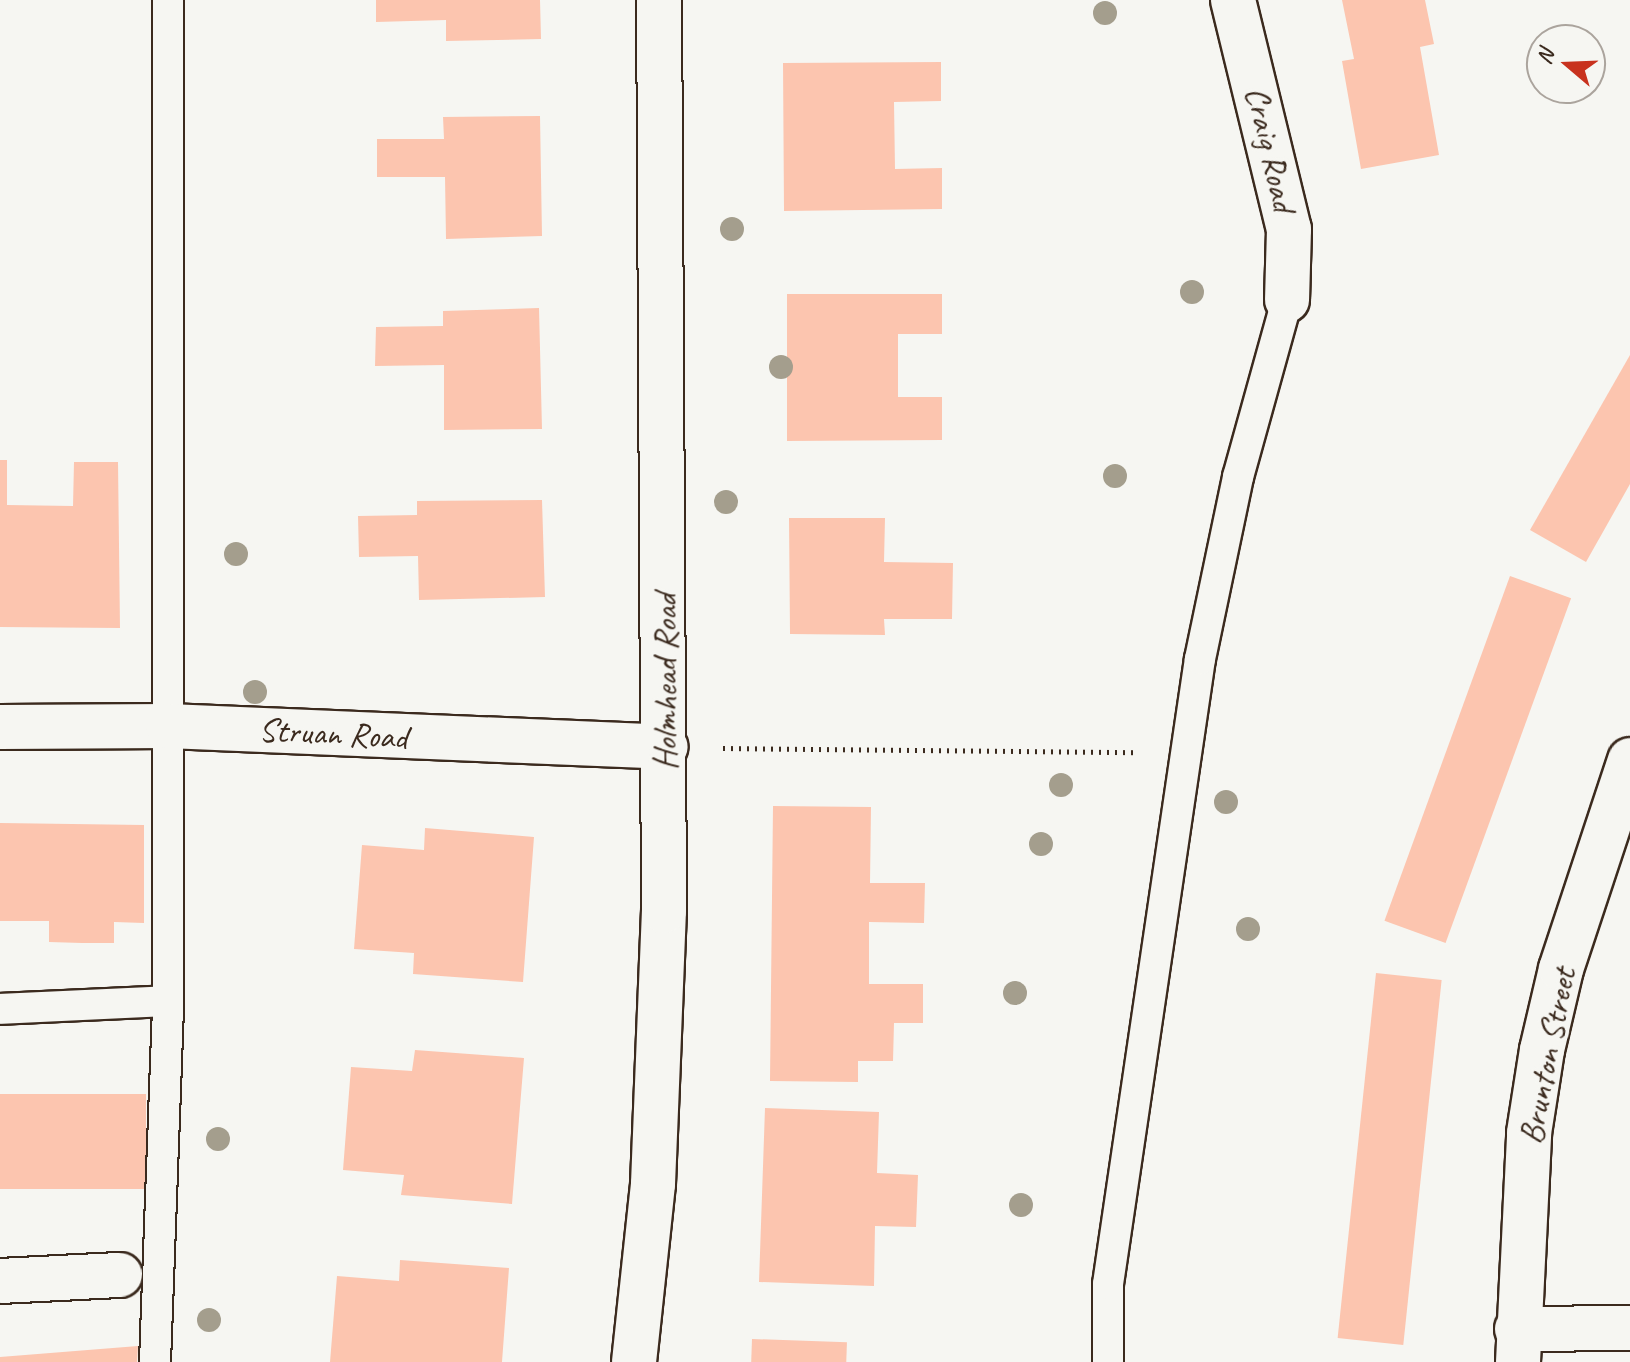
<!DOCTYPE html>
<html>
<head>
<meta charset="utf-8">
<style>
	body { margin:0 }
	#map { position:relative; width:1630px; height:1362px; overflow:hidden; background:#f6f6f2; font-family:Caveat,sans-serif }
	div>[style] { position:absolute }
	[style*='--x'] { left:calc(var(--x)*1px); top:calc(var(--y)*1px); width:calc(var(--w)*1px); rotate:calc(var(--a)*1deg) }
	.building>* { inset:0; background:#fcc5af; transform-origin:0 0 }
	.path>* { height:5px; margin-top:-2.5px; transform-origin:0; background:repeating-linear-gradient(90deg,#3b2a1e 0 2px,transparent 0 8px) }
	.roads { filter:drop-shadow(2px 0 #3b2a1e) drop-shadow(-2px 0 #3b2a1e) drop-shadow(0 2px #3b2a1e) drop-shadow(0 -2px #3b2a1e) }
	.service>* { height:30px; margin:-15px; padding:0 15px; transform-origin:15px; border-radius:15px; background:#f6f6f2 }
	.minor>* { height:44px; margin:-22px; padding:0 22px; transform-origin:22px; border-radius:22px; background:#f6f6f2 }
	.tertiary>* { height:44px; margin:-22px; padding:0 22px; transform-origin:22px; border-radius:22px; background:#f6f6f2 }
	.trees>* { width:24px; height:24px; margin:-12px; border-radius:50%; background:#a49e8d }
	span { translate:-50% -50%; white-space:nowrap; text-align:center; line-height:1.15; -webkit-text-stroke:7px #f6f6f2; paint-order:stroke }
	.street-label { font-size:34px; color:#3b2a1e }
	.north { position:absolute; left:1526px; top:24px; width:80px; height:80px; box-sizing:border-box; background:#f6f6f2; border:2px solid #aba49d; border-radius:50%; rotate:289deg; font-size:22px; font-weight:700; line-height:32px; text-align:center; color:#3b2a1e }
	.north::after { content:''; display:block; margin:auto; width:28px; height:36px; background:#c8321e; clip-path:polygon(50% 0,100% 100%,50% 72%,0 100%) }
</style>
</head>
<body>
<div id="map">
	<div class="building">
		<i style="clip-path:polygon(376px 0,540px 0,541px 39px,446px 41px,446px 20px,376px 22px)"></i>
		<i style="clip-path:polygon(1342px 0,1425px 0,1434px 44px,1420px 47px,1439px 155px,1361px 169px,1342px 61px,1354px 59px)"></i>
		<i style="clip-path:polygon(941px 62px,941px 101px,894px 102px,895px 169px,942px 168px,942px 209px,784px 211px,783px 63px)"></i>
		<i style="clip-path:polygon(540px 116px,542px 236px,446px 239px,445px 177px,377px 177px,377px 139px,444px 139px,443px 117px)"></i>
		<i style="clip-path:polygon(787px 294px,942px 294px,942px 334px,898px 334px,898px 397px,942px 397px,942px 440px,787px 441px)"></i>
		<i style="clip-path:polygon(539px 308px,542px 429px,444px 430px,444px 365px,375px 366px,376px 327px,443px 326px,443px 311px)"></i>
		<i style="clip-path:polygon(1630px 355px,1630px 484px,1586px 562px,1530px 530px)"></i>
		<i style="clip-path:polygon(0 460px,7px 460px,7px 505px,73px 506px,74px 462px,118px 462px,120px 628px,0 627px)"></i>
		<i style="clip-path:polygon(542px 500px,545px 597px,419px 600px,418px 556px,359px 557px,358px 516px,417px 515px,417px 501px)"></i>
		<i style="clip-path:polygon(789px 518px,885px 518px,884px 562px,953px 563px,952px 619px,884px 619px,885px 635px,790px 634px)"></i>
		<i style="left:1510px;top:576px;width:65px;height:367px;rotate:20deg"></i>
		<i style="clip-path:polygon(773px 806px,871px 807px,870px 883px,925px 883px,924px 923px,869px 922px,869px 984px,923px 984px,923px 1023px,894px 1023px,893px 1061px,858px 1061px,858px 1082px,770px 1081px)"></i>
		<i style="clip-path:polygon(0 823px,144px 825px,144px 923px,114px 922px,114px 943px,82px 943px,49px 942px,49px 921px,0 921px)"></i>
		<i style="clip-path:polygon(425px 828px,534px 837px,523px 982px,413px 974px,414px 953px,354px 949px,362px 845px,424px 850px)"></i>
		<i style="left:1376px;top:973px;width:66px;height:367px;rotate:6deg"></i>
		<i style="clip-path:polygon(415px 1050px,524px 1058px,512px 1204px,401px 1195px,404px 1175px,343px 1170px,351px 1067px,412px 1071px)"></i>
		<i style="left:146px;top:1094px;width:95px;height:146px;rotate:90deg"></i>
		<i style="clip-path:polygon(765px 1108px,879px 1112px,877px 1173px,918px 1175px,916px 1227px,875px 1226px,874px 1286px,759px 1282px)"></i>
		<i style="clip-path:polygon(400px 1260px,509px 1268px,502px 1362px,330px 1362px,337px 1276px,399px 1281px)"></i>
		<i style="left:752px;top:1339px;width:95px;height:23px;rotate:2deg"></i>
		<i style="clip-path:polygon(138px 1346px,137px 1362px,0 1362px,0 1357px)"></i>
	</div>
	<div class="path">
		<i style="--x:723;--y:748;--w:414;--a:0.6"></i>
	</div>
	<div class="roads">
		<div class="service">
			<i style="--x:0;--y:1009;--w:168;--a:-2.7"></i>
			<i style="--x:155;--y:1362;--w:361;--a:-87.9"></i>
			<i style="--x:168;--y:1001;--w:1001;--a:-90"></i>
			<i style="--x:1108;--y:1362;--w:78;--a:-90"></i>
			<i style="--x:1108;--y:1284;--w:632;--a:-81.63"></i>
			<i style="--x:1200;--y:659;--w:186;--a:-78.2"></i>
			<i style="--x:1238;--y:477;--w:184;--a:-74.5"></i>
		</div>
		<div class="minor">
			<i style="--x:1233;--y:0;--w:236;--a:76.3"></i>
			<i style="--x:1289;--y:229;--w:71;--a:91.6"></i>
			<i style="--x:0;--y:727;--w:168;--a:-0.3"></i>
			<i style="--x:168;--y:726;--w:498;--a:2.4"></i>
			<i style="--x:0;--y:1281;--w:120;--a:-2.9"></i>
			<i style="--x:1517;--y:1329;--w:113;--a:-0.5"></i>
			<i style="--x:634;--y:1362;--w:179;--a:-83.9"></i>
			<i style="--x:653;--y:1184;--w:273;--a:-87.7"></i>
			<i style="--x:664;--y:911;--w:911;--a:-90.31"></i>
		</div>
		<div class="tertiary">
			<i style="--x:1518;--y:1362;--w:229;--a:-87.2"></i>
			<i style="--x:1529;--y:1133;--w:84;--a:-81.1"></i>
			<i style="--x:1542;--y:1050;--w:83;--a:-76.8"></i>
			<i style="--x:1561;--y:969;--w:220;--a:-71.7"></i>
		</div>
	</div>
	<div class="trees">
		<i style="left:1105px;top:13px"></i>
		<i style="left:732px;top:229px"></i>
		<i style="left:1192px;top:292px"></i>
		<i style="left:781px;top:367px"></i>
		<i style="left:1115px;top:476px"></i>
		<i style="left:726px;top:502px"></i>
		<i style="left:236px;top:554px"></i>
		<i style="left:255px;top:692px"></i>
		<i style="left:1061px;top:785px"></i>
		<i style="left:1226px;top:802px"></i>
		<i style="left:1041px;top:844px"></i>
		<i style="left:1248px;top:929px"></i>
		<i style="left:1015px;top:993px"></i>
		<i style="left:218px;top:1139px"></i>
		<i style="left:1021px;top:1205px"></i>
		<i style="left:209px;top:1320px"></i>
	</div>
	<div class="street-label">
		<span style="left:1271px;top:149px;rotate:77deg">Craig Road</span>
		<span style="left:665px;top:682px;rotate:-90deg">Holmhead Road</span>
		<span style="left:333px;top:733px;rotate:3deg">Struan Road</span>
		<span style="left:1547px;top:1056px;rotate:-79deg">Brunton Street</span>
	</div>
	<div class="north">N</div>
</div>
</body>
</html>
